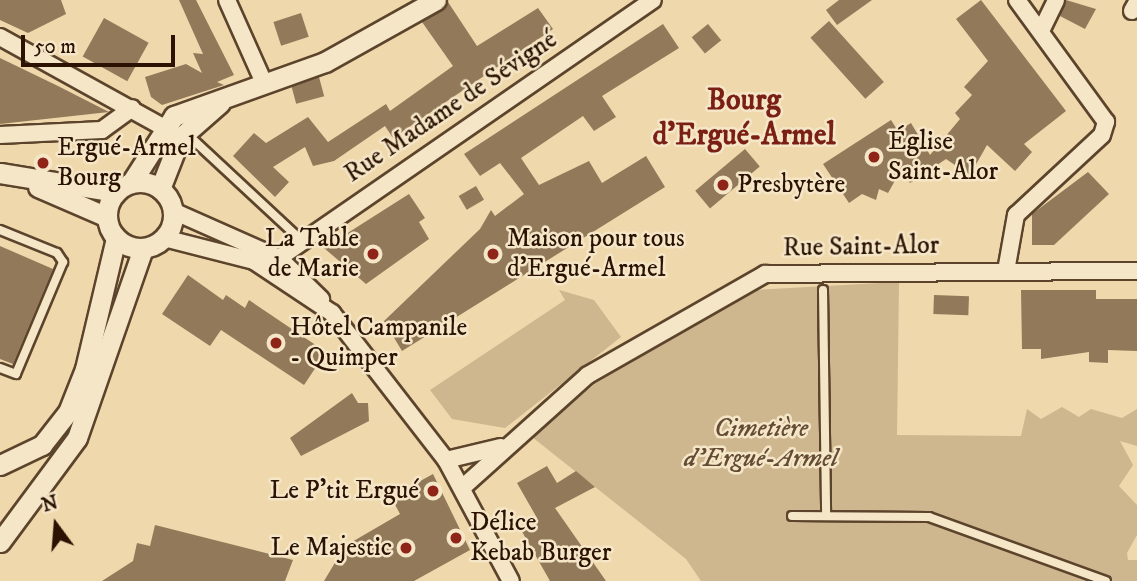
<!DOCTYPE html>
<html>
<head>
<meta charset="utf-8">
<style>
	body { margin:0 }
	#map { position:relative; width:1137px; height:581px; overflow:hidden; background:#efd8ab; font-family:"IM FELL DW Pica",serif }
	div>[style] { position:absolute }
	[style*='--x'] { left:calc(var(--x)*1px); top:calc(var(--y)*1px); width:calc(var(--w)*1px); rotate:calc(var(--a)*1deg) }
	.green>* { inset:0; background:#ceb68e }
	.building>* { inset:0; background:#91795a; transform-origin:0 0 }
	.roads { filter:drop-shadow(2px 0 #5c442c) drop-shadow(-2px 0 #5c442c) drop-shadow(0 2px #5c442c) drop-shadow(0 -2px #5c442c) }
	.service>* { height:8px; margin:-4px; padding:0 4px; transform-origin:4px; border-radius:4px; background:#f5e6c8 }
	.minor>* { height:16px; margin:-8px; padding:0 8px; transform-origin:8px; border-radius:8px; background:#f5e6c8 }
	.tertiary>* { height:19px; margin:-9.5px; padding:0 9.5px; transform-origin:9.5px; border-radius:9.5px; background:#f5e6c8 }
	.tertiary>.ring { margin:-9.5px; padding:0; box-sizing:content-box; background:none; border:19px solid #f5e6c8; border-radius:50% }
	.dots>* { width:19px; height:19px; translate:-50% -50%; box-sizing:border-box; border:4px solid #f5e6c8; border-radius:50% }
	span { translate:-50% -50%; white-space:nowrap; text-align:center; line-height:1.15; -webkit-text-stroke:5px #f5e6c8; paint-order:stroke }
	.street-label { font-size:26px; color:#2b1202 }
	.poi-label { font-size:26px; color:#2b1202 }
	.left { translate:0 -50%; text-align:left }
	.right { translate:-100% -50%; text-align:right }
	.park-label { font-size:26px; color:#644b33; font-style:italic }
	.quarter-label { font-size:30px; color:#7a1f14; font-weight:700 }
	.north { position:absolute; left:21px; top:490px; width:70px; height:70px; -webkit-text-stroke:5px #f5e6c8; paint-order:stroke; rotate:344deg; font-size:19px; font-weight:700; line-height:28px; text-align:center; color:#2b1202 }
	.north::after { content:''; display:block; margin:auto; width:24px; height:32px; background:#2b1202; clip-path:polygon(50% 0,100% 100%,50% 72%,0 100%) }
	.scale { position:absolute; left:21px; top:35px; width:154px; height:32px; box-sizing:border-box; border:4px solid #2b1202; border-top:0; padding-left:9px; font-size:21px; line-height:24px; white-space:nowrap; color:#2b1202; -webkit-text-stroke:5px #f5e6c8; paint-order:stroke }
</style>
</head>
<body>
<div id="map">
	<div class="green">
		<i style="clip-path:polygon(899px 282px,897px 435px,1021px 436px,1027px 409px,1041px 419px,1062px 407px,1079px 417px,1091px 409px,1122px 418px,1137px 409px,1137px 446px,1120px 441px,1133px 465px,1119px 486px,1137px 505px,1137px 535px,1127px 553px,1128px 560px,1137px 560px,1137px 581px,701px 581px,686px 559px,532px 437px,596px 383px,755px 290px)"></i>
		<i style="clip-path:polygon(559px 290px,594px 300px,621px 337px,505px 428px,452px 419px,430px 390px,565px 300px)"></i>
	</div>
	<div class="building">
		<i style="clip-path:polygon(0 0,61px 0,66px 14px,28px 33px,0 20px)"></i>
		<i style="clip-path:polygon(179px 0,196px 0,234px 75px,217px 82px,224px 85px,162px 105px,151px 97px,145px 77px,186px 64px,202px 73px,193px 53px,203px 54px)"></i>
		<i style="clip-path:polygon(839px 0,872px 0,837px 25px,826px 10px)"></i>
		<i style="clip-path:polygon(981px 0,1066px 111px,1024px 144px,1032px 152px,1015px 171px,987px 145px,970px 175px,946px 159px,910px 183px,901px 170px,888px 193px,879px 189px,876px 200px,862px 194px,849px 203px,823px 164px,891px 120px,898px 131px,911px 123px,930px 155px,960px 119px,955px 113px,972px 95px,964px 87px,988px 61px,956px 19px)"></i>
		<i style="clip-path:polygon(1066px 0,1096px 9px,1085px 29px,1060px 16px)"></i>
		<i style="clip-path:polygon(448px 2px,477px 46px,538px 8px,553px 29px,393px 138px,385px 126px,334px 161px,313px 166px,305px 147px,273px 167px,289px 182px,275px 197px,233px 156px,254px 133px,266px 143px,308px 117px,328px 142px,386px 104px,390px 111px,453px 66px,422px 22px)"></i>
		<i style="left:301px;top:13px;width:25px;height:29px;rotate:72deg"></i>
		<i style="left:104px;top:18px;width:51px;height:44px;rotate:29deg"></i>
		<i style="left:829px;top:21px;width:82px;height:25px;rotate:48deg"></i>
		<i style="clip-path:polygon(663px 24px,679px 48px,602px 96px,616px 117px,594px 131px,583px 116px,521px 158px,539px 185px,589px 161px,602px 183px,646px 156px,665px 187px,402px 351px,384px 321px,480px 229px,491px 210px,495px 216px,524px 194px,500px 163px,480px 176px,464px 154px)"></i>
		<i style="left:708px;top:24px;width:21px;height:21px;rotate:51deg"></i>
		<i style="clip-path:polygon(0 58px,58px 86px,109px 112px,0 124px)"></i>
		<i style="left:319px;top:77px;width:20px;height:29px;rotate:75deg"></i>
		<i style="left:745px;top:149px;width:23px;height:65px;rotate:50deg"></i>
		<i style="clip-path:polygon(1088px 172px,1109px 194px,1054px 245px,1032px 245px,1032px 214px)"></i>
		<i style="left:476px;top:186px;width:16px;height:20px;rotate:60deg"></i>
		<i style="clip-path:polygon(409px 194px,425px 218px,419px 222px,429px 239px,366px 284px,324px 248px)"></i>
		<i style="clip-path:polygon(0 246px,53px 269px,13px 364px,0 359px)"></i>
		<i style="clip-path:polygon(188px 275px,223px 300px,226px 295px,245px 308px,249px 300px,326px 352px,304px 385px,221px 330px,210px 346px,162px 314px)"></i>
		<i style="clip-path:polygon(1021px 290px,1096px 290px,1096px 299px,1137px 299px,1137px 351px,1108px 350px,1108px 363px,1089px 362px,1089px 352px,1041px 359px,1041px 349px,1022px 349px)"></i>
		<i style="left:934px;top:295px;width:35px;height:19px;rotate:2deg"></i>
		<i style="clip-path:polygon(352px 393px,358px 403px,368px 403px,369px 421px,301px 456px,290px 438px)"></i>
		<i style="clip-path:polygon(547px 466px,557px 483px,576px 471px,595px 487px,555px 508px,606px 581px,550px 581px,520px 528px,537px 518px,517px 483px)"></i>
		<i style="clip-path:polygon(433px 474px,470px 550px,414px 581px,324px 581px,345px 546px,400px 514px,391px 497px)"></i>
		<i style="clip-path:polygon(155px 525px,293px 560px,285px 581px,102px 581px,133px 561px,137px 543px,150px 546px)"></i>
	</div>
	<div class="roads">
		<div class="service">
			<i style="--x:187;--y:134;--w:154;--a:42.9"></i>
			<i style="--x:0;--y:230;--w:61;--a:22"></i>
			<i style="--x:57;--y:253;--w:11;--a:56"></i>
			<i style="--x:63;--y:262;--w:121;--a:112.8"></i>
			<i style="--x:16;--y:374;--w:17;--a:-159"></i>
			<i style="--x:823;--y:290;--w:225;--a:89.2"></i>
			<i style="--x:792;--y:516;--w:137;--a:0.4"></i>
			<i style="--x:929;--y:517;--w:188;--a:19.9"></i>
		</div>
		<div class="minor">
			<i style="--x:227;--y:0;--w:93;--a:65.9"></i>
			<i style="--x:1132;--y:11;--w:10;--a:-61"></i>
			<i style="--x:1041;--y:31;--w:34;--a:-64"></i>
			<i style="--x:0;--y:37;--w:186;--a:28.9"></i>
			<i style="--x:0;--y:135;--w:102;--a:-2.8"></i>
			<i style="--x:102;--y:130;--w:37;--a:-36"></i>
			<i style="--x:173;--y:211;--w:116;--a:23.9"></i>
			<i style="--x:279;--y:258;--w:59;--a:44.3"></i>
			<i style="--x:164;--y:238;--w:93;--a:14.3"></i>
			<i style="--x:254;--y:261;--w:94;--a:33.7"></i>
			<i style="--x:332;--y:313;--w:186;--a:52.2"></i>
			<i style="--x:446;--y:460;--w:137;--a:61.8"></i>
			<i style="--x:279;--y:258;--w:454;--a:-34.6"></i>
			<i style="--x:1006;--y:271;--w:57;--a:-79.9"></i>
			<i style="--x:1016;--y:215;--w:117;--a:-42.9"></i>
			<i style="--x:1102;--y:135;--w:14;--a:-73"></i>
			<i style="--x:1106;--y:122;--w:151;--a:-126.1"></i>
			<i style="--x:446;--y:460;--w:56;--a:-13.5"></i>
			<i style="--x:462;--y:488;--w:169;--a:-41.9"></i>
			<i style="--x:588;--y:375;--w:204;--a:-29.7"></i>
			<i style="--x:765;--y:274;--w:372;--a:-0.5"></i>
		</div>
		<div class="tertiary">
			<i style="--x:0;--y:173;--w:118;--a:9.3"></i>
			<i class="ring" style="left:107px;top:182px;width:47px;height:47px"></i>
			<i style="--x:131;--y:183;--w:80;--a:-57.3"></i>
			<i style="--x:174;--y:116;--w:160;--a:-19.7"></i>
			<i style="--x:325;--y:62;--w:127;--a:-29.2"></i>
			<i style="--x:38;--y:187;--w:75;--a:23.5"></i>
			<i style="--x:160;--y:189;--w:55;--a:-68.6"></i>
			<i style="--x:180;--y:138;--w:53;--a:-41.2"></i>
			<i style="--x:0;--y:465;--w:47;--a:-25.5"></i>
			<i style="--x:42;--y:445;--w:42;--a:-51.8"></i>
			<i style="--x:68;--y:412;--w:46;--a:-68.4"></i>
			<i style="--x:85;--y:369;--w:135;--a:-76.7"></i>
			<i style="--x:0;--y:542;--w:129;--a:-53.5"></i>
			<i style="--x:77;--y:438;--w:201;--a:-70.8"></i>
		</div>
	</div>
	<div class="dots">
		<i style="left:874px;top:157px;background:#8f2418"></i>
		<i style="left:43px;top:163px;background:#8f2418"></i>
		<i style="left:723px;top:185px;background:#8f2418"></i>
		<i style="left:373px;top:254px;background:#8f2418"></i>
		<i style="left:493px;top:254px;background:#8f2418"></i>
		<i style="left:276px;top:343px;background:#8f2418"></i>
		<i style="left:433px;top:491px;background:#8f2418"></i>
		<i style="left:456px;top:538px;background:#8f2418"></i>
		<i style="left:406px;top:548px;background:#8f2418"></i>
	</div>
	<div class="street-label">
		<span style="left:451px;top:107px;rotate:-34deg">Rue Madame de Sévigné</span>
		<span style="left:861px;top:247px;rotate:-1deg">Rue Saint-Alor</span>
	</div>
	<div class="poi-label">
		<span class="left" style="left:888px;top:157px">Église<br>Saint-Alor</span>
		<span class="left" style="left:57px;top:163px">Ergué-Armel<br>Bourg</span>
		<span class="left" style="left:737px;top:185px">Presbytère</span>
		<span class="right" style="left:359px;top:254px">La Table<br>de Marie</span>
		<span class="left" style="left:507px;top:254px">Maison pour tous<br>d'Ergué-Armel</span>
		<span class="left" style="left:290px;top:343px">Hôtel Campanile<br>- Quimper</span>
		<span class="right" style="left:419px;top:491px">Le P'tit Ergué</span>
		<span class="left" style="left:470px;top:538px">Délice<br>Kebab Burger</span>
		<span class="right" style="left:392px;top:548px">Le Majestic</span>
	</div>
	<div class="park-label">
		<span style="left:761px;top:444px">Cimetière<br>d'Ergué-Armel</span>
	</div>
	<div class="quarter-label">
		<span style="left:744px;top:118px">Bourg<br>d'Ergué-Armel</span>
	</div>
	<div class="north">N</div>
	<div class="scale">50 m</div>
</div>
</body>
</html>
